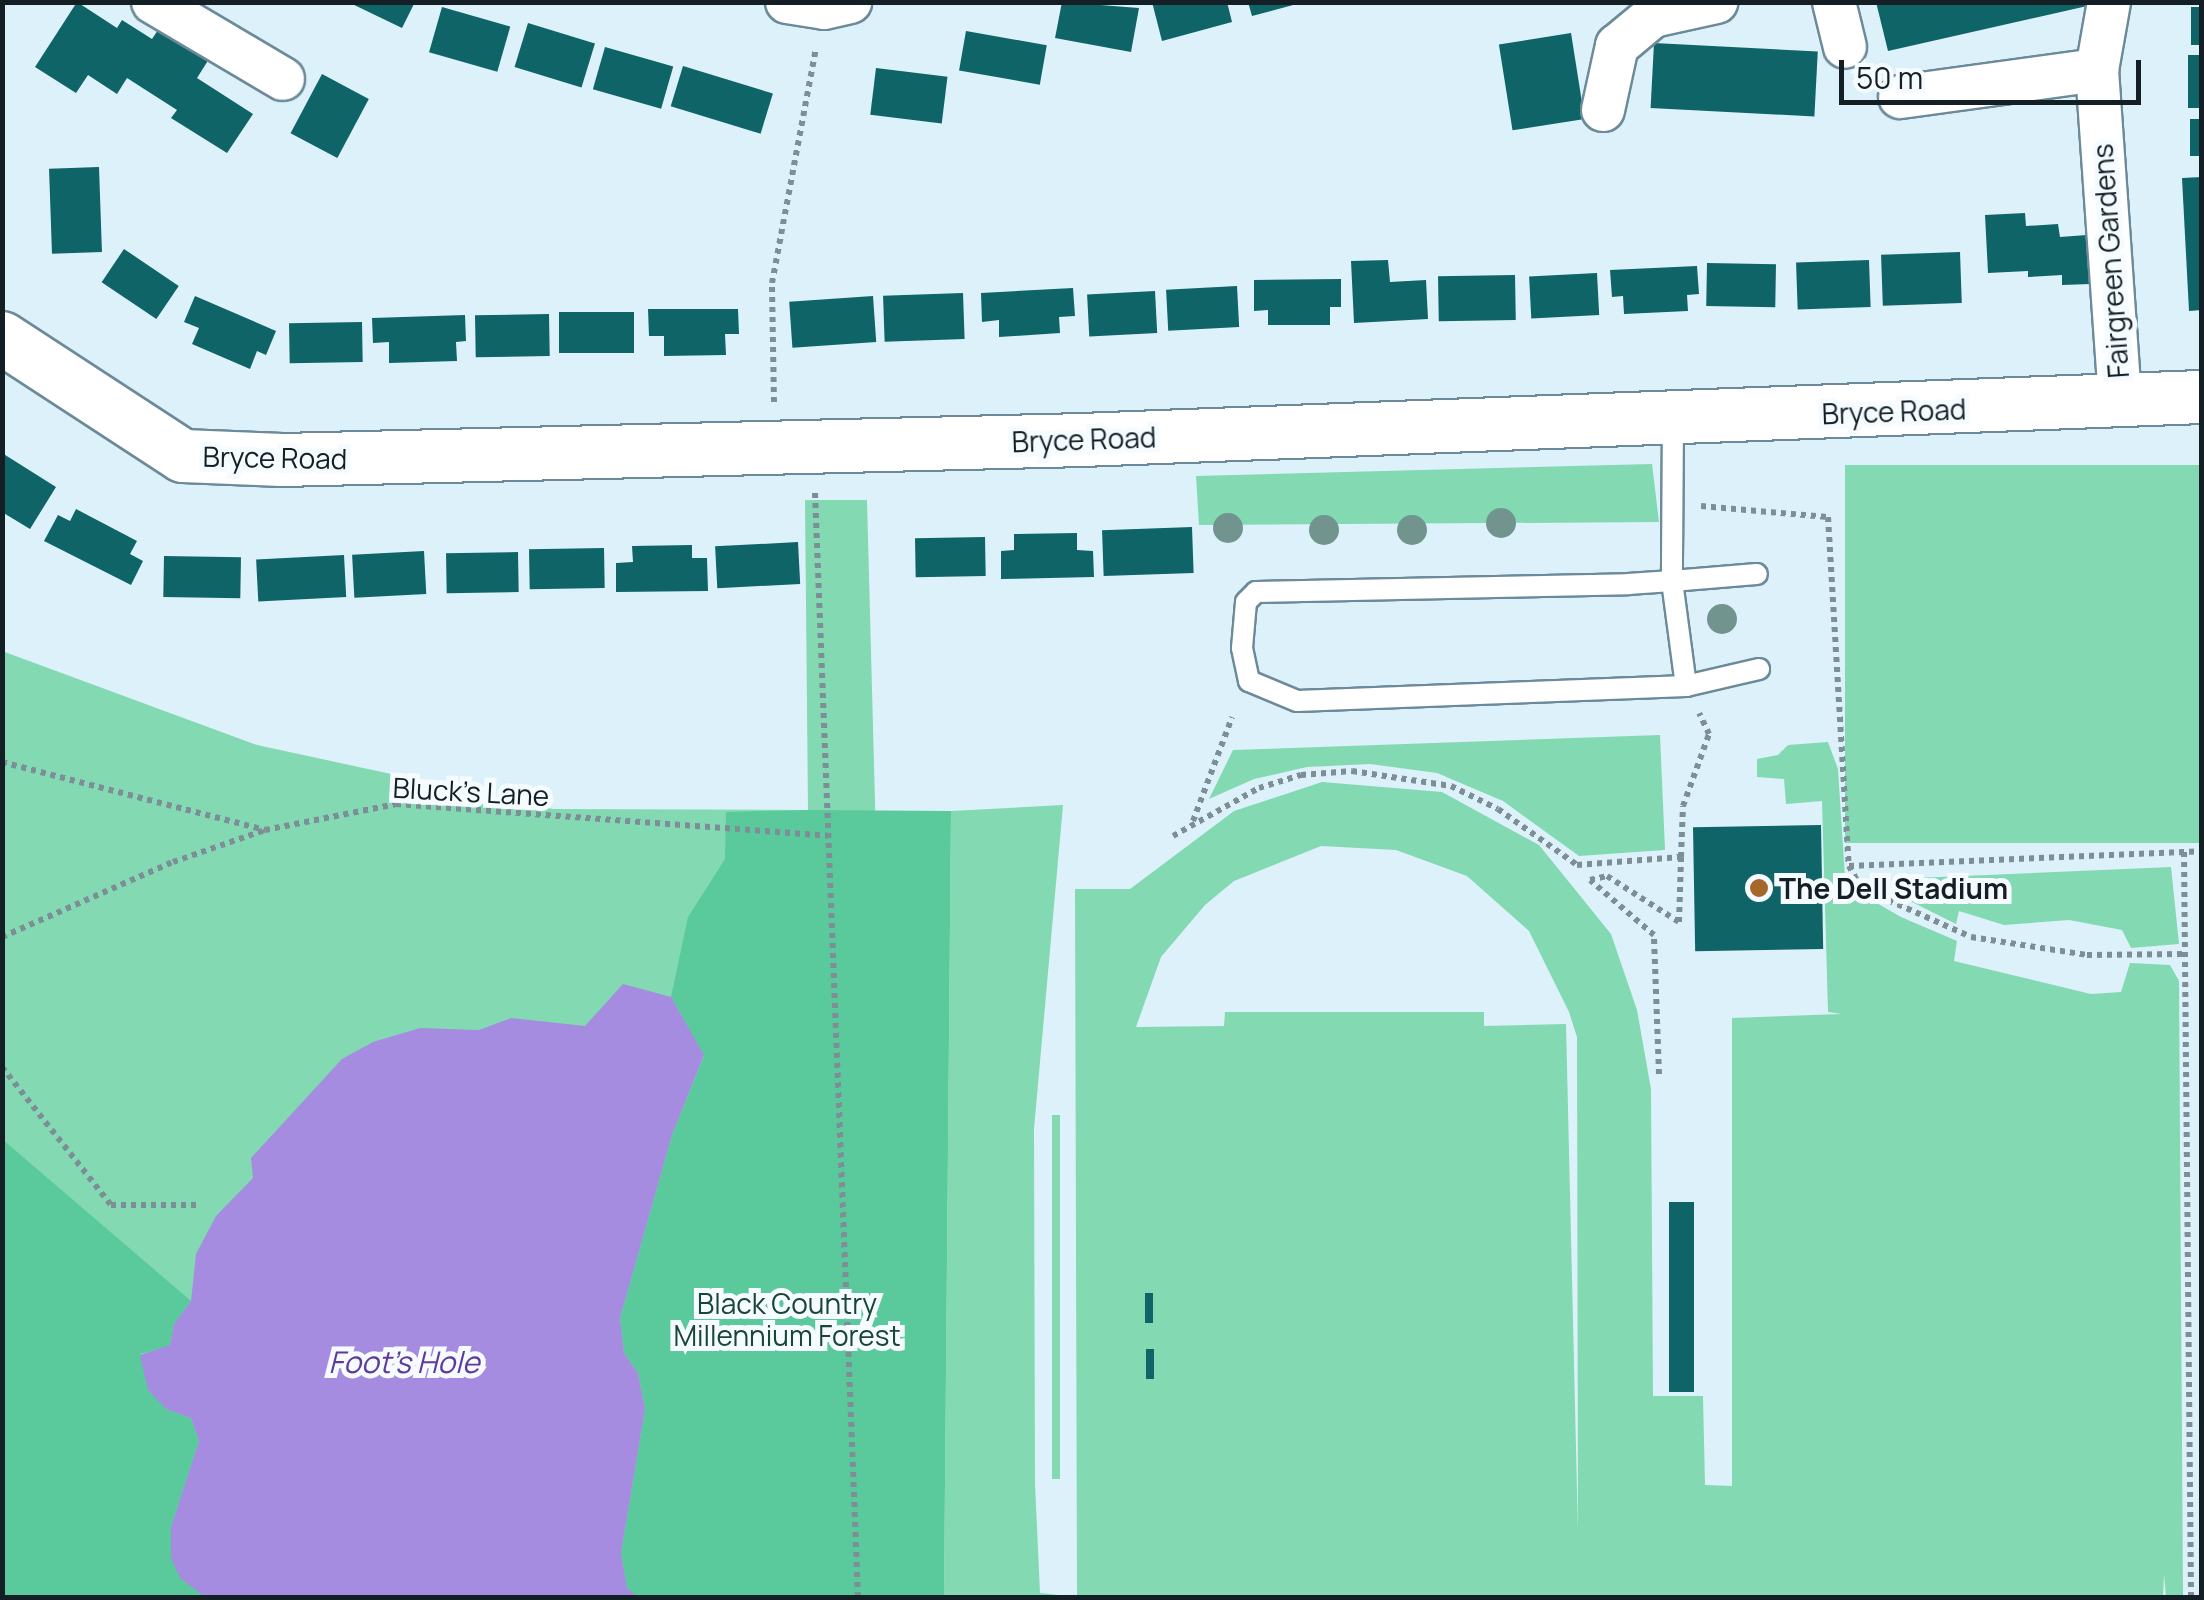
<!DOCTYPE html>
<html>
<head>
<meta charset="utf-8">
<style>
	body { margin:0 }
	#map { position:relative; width:2204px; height:1600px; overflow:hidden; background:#ddf1fb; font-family:Manrope,sans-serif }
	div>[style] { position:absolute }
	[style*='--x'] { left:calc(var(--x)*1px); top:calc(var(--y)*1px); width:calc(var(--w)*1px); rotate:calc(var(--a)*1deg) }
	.green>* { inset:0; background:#82d9b2; transform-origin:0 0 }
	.forest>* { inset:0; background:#5ac99b }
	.water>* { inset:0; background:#a58ce1 }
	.building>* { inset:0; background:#0e6466; transform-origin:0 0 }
	.path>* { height:6px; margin-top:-3px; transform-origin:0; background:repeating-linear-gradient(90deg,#7e8e96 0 5px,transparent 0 10px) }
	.roads { filter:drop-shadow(2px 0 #6c8a99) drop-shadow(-2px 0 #6c8a99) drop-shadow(0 2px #6c8a99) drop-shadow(0 -2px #6c8a99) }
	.service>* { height:20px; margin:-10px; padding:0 10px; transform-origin:10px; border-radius:10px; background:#fff }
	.minor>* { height:42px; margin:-21px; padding:0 21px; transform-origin:21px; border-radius:21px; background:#fff }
	.tertiary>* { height:52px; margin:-26px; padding:0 26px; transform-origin:26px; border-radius:26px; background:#fff }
	.trees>* { width:30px; height:30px; margin:-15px; border-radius:50%; background:#71948e }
	.dots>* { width:28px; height:28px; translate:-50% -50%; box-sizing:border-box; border:5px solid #f5fbff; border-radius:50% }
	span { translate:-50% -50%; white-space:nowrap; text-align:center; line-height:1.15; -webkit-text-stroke:10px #f5fbff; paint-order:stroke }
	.street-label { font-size:28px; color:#131f25 }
	.poi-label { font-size:28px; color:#131f25; font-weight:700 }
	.left { translate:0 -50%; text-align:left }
	.park-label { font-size:28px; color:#184734 }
	.water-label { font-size:30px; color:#5e3a9d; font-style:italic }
	.frame { position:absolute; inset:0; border:5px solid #131f25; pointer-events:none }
	.scale { position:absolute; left:1839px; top:60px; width:302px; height:45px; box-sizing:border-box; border:5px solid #131f25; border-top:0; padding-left:12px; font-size:30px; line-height:35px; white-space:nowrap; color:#131f25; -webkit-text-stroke:8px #f5fbff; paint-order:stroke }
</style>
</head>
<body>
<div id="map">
	<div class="green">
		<i style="clip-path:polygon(1652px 464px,1659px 522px,1199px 525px,1196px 476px)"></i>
		<i style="left:2201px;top:465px;width:378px;height:356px;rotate:90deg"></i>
		<i style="clip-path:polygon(805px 500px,867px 500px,896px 1597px,3px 1597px,2px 651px,257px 745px,553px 809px,808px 810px)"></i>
		<i style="clip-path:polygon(1660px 735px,1665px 850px,1579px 856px,1503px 801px,1437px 773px,1370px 764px,1307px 767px,1254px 779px,1209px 799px,1233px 750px)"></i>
		<i style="clip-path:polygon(evenodd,1828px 742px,1838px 769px,1845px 877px,1854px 890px,1901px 917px,1957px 941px,1954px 961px,2091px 994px,2121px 992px,2130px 963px,2170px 965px,2179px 981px,2183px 1597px,2166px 1597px,2164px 1574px,2163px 1598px,944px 1598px,951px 811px,1063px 805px,1034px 1129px,1035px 1484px,1040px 1593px,1077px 1597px,1075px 889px,1130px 889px,1234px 811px,1322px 782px,1442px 792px,1539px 845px,1611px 934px,1637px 1010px,1651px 1089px,1653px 1396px,1703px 1396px,1705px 1485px,1732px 1486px,1732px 1018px,1842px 1014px,1828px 1012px,1822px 801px,1786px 804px,1784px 779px,1757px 777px,1757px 759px,1778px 755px,1788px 745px,1828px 742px,1321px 846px,1396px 850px,1467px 876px,1529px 931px,1569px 1012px,1577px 1037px,1578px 1533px,1566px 1024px,1484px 1026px,1484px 1012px,1225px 1012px,1224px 1026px,1136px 1027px,1161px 957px,1205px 905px,1234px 881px,1321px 846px)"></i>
		<i style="clip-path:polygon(2171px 867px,2179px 944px,2131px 948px,2122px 930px,2069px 920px,2004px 925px,1959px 911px,1956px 924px,1868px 880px)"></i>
		<i style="left:1052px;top:1115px;width:8px;height:364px"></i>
	</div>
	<div class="forest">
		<i style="clip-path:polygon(809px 810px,951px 811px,944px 1597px,638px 1598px,627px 1588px,621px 1553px,645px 1409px,638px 1373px,624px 1353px,620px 1318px,672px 1135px,704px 1056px,671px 997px,688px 917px,725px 859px,726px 812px)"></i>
		<i style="clip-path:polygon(2px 1139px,191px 1301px,174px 1324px,170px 1346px,140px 1354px,166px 1409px,191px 1418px,199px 1441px,171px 1527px,205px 1597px,3px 1597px)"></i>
	</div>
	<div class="water">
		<i style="clip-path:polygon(623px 984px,671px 997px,704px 1055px,672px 1135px,620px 1318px,624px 1353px,638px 1373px,645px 1409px,621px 1553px,627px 1588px,638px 1597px,205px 1597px,180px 1578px,171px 1558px,171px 1527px,199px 1441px,191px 1418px,166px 1409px,148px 1390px,140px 1355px,170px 1345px,174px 1324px,191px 1301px,196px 1254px,216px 1216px,253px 1178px,251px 1158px,342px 1059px,373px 1042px,420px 1028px,479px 1030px,511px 1018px,585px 1026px)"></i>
	</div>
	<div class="building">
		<i style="clip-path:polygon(77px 2px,117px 28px,122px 20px,152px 39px,160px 27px,209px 59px,197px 78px,253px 114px,227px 153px,171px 118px,177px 110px,127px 78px,117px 94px,88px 75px,76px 93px,35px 67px)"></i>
		<i style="clip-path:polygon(348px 2px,415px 2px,402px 28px)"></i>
		<i style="clip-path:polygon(1062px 2px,1139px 8px,1131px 52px,1055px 38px)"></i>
		<i style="clip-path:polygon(1152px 2px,1227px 2px,1232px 22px,1162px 41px)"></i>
		<i style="clip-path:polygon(1248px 2px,1297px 2px,1297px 4px,1252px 16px)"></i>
		<i style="clip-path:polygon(1876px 2px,2096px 2px,2096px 4px,1888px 51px)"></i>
		<i style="left:442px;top:7px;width:71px;height:47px;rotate:16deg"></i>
		<i style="left:2191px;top:7px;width:11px;height:38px"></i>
		<i style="left:528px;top:23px;width:70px;height:46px;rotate:17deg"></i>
		<i style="left:966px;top:31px;width:82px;height:40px;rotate:10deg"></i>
		<i style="left:1571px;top:33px;width:87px;height:73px;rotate:81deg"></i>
		<i style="left:1654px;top:43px;width:164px;height:65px;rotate:3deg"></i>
		<i style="left:605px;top:47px;width:71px;height:44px;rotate:16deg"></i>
		<i style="left:2188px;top:55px;width:14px;height:53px"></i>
		<i style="left:683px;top:66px;width:94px;height:42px;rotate:17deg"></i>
		<i style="left:876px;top:68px;width:72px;height:47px;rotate:7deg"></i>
		<i style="left:322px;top:74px;width:53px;height:67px;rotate:28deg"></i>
		<i style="left:2190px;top:119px;width:12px;height:37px"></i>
		<i style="left:99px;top:167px;width:85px;height:50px;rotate:88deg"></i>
		<i style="clip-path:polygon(2202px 177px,2202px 310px,2189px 311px,2182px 178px)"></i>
		<i style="clip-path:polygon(2025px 213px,2026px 226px,2058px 224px,2060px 237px,2087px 235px,2090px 284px,2062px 285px,2062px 275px,2028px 277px,2028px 271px,1988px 273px,1985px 215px)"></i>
		<i style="left:124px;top:249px;width:66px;height:40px;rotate:34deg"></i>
		<i style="left:1960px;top:252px;width:51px;height:79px;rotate:88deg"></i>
		<i style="clip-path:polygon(1388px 260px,1390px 282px,1426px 280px,1428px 319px,1354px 323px,1351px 261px)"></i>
		<i style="left:1869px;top:260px;width:47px;height:73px;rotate:88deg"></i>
		<i style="left:1707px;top:263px;width:69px;height:43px;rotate:1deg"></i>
		<i style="clip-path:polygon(1697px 266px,1699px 294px,1687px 295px,1688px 311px,1624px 314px,1623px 296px,1612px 297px,1610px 270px)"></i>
		<i style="left:1597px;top:273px;width:42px;height:68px;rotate:87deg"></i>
		<i style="left:1515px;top:275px;width:45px;height:77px;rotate:89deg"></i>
		<i style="clip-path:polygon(1341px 279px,1341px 307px,1330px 307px,1330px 325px,1268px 325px,1268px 310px,1254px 311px,1254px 280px)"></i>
		<i style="left:1237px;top:286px;width:41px;height:71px;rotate:87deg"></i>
		<i style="clip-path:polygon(1073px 288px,1075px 316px,1059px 317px,1060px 333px,999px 337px,999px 320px,982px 322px,981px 293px)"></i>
		<i style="left:1155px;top:291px;width:42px;height:68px;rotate:87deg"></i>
		<i style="left:963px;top:293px;width:46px;height:80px;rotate:88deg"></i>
		<i style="clip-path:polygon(195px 296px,276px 331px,266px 355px,257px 351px,250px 369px,192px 344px,199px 328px,184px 322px)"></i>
		<i style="left:873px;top:296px;width:46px;height:84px;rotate:86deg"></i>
		<i style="clip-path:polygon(648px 309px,738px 309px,739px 334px,725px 334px,726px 355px,664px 356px,664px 336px,649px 336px)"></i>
		<i style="left:634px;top:312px;width:41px;height:75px;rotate:90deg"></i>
		<i style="left:549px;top:314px;width:42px;height:74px;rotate:89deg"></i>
		<i style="clip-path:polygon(465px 315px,466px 341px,456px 342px,457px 361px,389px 363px,389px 342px,373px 343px,372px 318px)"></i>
		<i style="left:362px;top:322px;width:40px;height:73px;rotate:89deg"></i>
		<i style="clip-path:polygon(2px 453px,56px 487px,30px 529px,2px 512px)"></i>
		<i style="clip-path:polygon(76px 509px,137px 541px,130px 554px,143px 561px,131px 585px,44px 541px,58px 515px,70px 521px)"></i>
		<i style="left:1192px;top:527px;width:46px;height:90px;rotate:88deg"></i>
		<i style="clip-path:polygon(1077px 533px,1077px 550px,1093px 551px,1094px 577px,1001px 579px,1001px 551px,1014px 550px,1014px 534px)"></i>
		<i style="left:985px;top:537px;width:39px;height:70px;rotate:89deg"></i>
		<i style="left:798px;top:542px;width:42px;height:83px;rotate:87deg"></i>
		<i style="clip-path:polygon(692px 545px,692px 558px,707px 558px,708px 591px,616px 592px,616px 563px,633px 562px,632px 546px)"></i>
		<i style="left:604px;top:548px;width:40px;height:75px;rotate:89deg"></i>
		<i style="left:424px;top:551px;width:43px;height:72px;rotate:87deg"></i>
		<i style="left:518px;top:552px;width:40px;height:72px;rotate:89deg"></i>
		<i style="left:344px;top:555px;width:42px;height:88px;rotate:87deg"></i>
		<i style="left:164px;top:556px;width:77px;height:41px;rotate:1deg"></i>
		<i style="left:1821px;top:825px;width:124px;height:128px;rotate:89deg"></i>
		<i style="left:1694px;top:1202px;width:190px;height:25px;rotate:90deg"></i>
		<i style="left:1145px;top:1293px;width:8px;height:30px"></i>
		<i style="left:1146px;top:1349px;width:8px;height:30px"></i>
	</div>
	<div class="path">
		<i style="--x:774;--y:402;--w:119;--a:-91"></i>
		<i style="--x:772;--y:283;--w:239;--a:-79.4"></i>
		<i style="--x:815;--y:493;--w:1106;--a:87.77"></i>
		<i style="--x:1701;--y:506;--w:127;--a:5"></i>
		<i style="--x:1828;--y:517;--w:350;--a:86.6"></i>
		<i style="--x:1849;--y:866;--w:353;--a:-2.4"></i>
		<i style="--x:2;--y:762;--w:272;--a:14.5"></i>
		<i style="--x:265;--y:830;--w:134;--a:-11.2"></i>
		<i style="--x:396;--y:804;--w:433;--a:4.2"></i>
		<i style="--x:1193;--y:821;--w:111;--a:-69.4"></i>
		<i style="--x:1173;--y:836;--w:98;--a:-29.2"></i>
		<i style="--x:1259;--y:788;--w:44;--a:-17.2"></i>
		<i style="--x:1301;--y:775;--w:51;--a:-4.5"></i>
		<i style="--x:1352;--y:771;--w:100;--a:8.6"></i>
		<i style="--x:1451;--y:786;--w:52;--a:26.1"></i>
		<i style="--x:1498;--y:809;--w:97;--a:35.3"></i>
		<i style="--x:1577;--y:865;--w:104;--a:-4.4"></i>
		<i style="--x:1681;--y:857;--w:51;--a:-87.8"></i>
		<i style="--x:1683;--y:806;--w:77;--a:-70.1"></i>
		<i style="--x:1709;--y:734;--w:23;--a:-115"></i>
		<i style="--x:2184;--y:852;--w:746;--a:89.46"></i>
		<i style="--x:1849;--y:866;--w:25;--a:61"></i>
		<i style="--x:1861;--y:888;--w:120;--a:24"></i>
		<i style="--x:1971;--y:937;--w:117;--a:8.8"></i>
		<i style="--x:2087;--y:955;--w:97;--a:-0.6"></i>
		<i style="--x:2;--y:937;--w:187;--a:-23.7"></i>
		<i style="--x:173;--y:862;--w:97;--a:-19.2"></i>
		<i style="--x:2;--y:1067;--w:176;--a:51.7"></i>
		<i style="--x:111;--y:1205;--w:90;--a:0"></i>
		<i style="--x:1659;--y:1074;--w:139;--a:-92.1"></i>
		<i style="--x:1654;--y:935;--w:84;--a:-139.3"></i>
		<i style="--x:1590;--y:880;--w:17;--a:-13"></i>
		<i style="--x:1607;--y:876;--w:85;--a:32.6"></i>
		<i style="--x:1679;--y:922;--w:65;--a:-88.2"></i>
	</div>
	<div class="roads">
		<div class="service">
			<i style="--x:1673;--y:419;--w:162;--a:90.4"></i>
			<i style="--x:1672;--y:581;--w:106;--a:82.4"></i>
			<i style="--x:1686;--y:686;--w:389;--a:177.8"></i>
			<i style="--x:1297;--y:701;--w:52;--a:-157.4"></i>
			<i style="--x:1249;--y:681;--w:34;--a:-102"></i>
			<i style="--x:1242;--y:648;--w:46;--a:-85"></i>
			<i style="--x:1246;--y:602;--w:14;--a:-45"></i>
			<i style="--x:1256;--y:592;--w:372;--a:-1.2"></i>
			<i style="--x:1628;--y:584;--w:44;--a:-3.9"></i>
			<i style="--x:1672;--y:581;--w:85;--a:-4.7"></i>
			<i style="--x:1686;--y:686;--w:75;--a:-13.1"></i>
		</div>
		<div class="minor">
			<i style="--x:153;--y:2;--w:151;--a:30.6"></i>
			<i style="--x:787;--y:2;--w:37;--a:9"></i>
			<i style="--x:824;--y:8;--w:27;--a:-13"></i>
			<i style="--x:1834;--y:2;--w:46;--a:76.3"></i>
			<i style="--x:2109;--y:2;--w:69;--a:100"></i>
			<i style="--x:2097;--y:70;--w:331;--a:86"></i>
			<i style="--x:1900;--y:97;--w:199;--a:-7.8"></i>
			<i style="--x:1603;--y:110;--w:66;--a:-77.7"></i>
			<i style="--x:1617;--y:46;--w:47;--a:-39.8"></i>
			<i style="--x:1653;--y:16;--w:65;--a:-12.5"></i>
		</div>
		<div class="tertiary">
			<i style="--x:2;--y:338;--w:216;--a:33.1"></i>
			<i style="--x:183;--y:456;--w:99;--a:2.3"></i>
			<i style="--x:282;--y:460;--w:800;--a:-1.43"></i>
			<i style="--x:1082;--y:440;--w:1121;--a:-2.2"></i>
		</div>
	</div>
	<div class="trees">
		<i style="left:1501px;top:523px"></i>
		<i style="left:1228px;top:528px"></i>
		<i style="left:1324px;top:530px"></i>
		<i style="left:1412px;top:530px"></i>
		<i style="left:1722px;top:619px"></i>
	</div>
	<div class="dots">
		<i style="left:1759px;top:888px;background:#a4682a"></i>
	</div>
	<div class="street-label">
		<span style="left:2110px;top:261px;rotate:-94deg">Fairgreen Gardens</span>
		<span style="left:1894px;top:411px;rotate:-2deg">Bryce Road</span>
		<span style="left:1084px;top:439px;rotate:-2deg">Bryce Road</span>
		<span style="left:275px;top:457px;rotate:1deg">Bryce Road</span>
		<span style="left:471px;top:791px;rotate:3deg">Bluck's Lane</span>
	</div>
	<div class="poi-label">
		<span class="left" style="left:1779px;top:888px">The Dell Stadium</span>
	</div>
	<div class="park-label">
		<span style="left:787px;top:1319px">Black Country<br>Millennium Forest</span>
	</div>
	<div class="water-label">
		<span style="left:404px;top:1362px">Foot's Hole</span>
	</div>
	<div class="frame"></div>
	<div class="scale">50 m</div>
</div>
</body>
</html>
